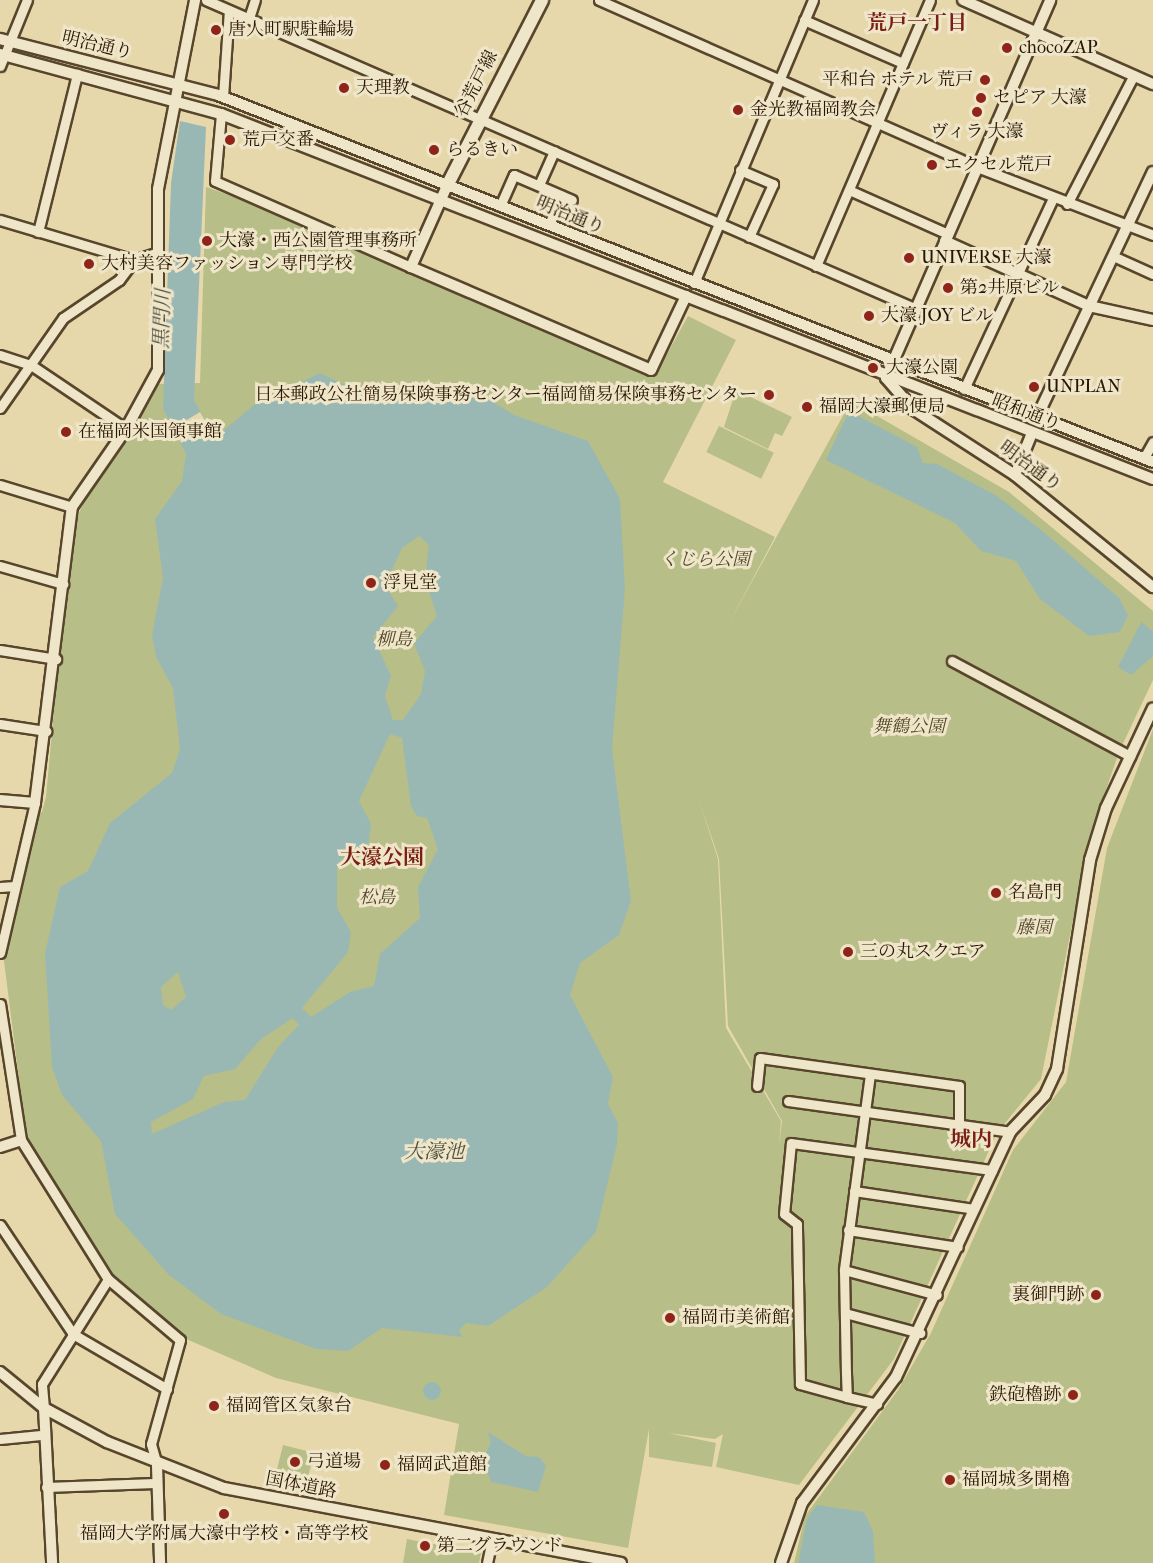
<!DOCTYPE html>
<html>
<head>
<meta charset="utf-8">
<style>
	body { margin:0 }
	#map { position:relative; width:1153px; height:1563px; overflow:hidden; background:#e7d8ac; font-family:"IM FELL French Canon","Noto Serif JP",serif }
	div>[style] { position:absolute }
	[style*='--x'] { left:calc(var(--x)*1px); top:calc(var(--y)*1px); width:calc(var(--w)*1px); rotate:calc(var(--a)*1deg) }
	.green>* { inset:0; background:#b8be87; transform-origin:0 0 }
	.water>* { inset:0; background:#9ab8b3 }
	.round { border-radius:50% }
	.pier>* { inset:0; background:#e7d8ac; transform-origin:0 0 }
	.roads { filter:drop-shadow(2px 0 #58462c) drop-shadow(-2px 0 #58462c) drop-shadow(0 2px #58462c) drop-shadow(0 -2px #58462c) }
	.minor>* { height:9px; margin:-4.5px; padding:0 4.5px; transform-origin:4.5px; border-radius:4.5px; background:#efe6c9 }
	.tertiary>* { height:10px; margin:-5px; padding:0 5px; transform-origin:5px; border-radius:5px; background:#efe6c9 }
	.secondary>* { height:12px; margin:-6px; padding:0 6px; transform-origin:6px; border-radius:6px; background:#efe6c9 }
	.dots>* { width:16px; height:16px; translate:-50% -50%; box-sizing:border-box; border:3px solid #efe6c9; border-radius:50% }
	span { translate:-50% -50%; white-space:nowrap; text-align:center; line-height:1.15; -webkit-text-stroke:6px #efe6c9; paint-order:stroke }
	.poi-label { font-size:18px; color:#291602 }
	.left { translate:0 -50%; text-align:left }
	.right { translate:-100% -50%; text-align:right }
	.street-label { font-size:18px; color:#291602 }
	.park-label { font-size:18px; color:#54482a; font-style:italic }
	.neighbourhood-label { font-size:20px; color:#7a1f14; font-weight:700 }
	.water-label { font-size:20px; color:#514f40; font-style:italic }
	.quarter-label { font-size:21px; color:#7a1f14; font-weight:700 }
</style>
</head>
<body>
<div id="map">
	<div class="green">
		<i style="clip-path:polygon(evenodd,206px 187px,287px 215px,655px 376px,688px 316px,736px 340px,663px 482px,775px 537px,727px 627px,851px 401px,1009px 492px,1153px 611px,1153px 680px,1119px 752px,1090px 836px,1041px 1079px,997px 1133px,894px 1359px,799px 1485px,716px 1467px,723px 1434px,715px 1439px,668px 1433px,716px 1443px,712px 1467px,649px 1457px,649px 1429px,628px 1548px,444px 1515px,459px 1424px,276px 1378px,186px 1339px,112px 1278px,27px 1143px,4px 961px,36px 814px,42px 812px,46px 797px,72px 514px,78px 515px,94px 481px,158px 384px,200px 383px,206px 187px,699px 800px,719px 859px,728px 1026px,782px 1121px,779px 1147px,781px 1121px,726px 1028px,718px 859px,699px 800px)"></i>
		<i style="clip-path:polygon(736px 390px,792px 417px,782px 436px,775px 433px,768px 449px,724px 427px)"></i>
		<i style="left:719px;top:426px;width:61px;height:29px;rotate:26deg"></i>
		<i style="clip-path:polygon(1153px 729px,1153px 1563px,794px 1563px,805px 1516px,898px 1390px,931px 1333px,1013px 1150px,1066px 1082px,1107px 848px)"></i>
		<i style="left:283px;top:1445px;width:32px;height:28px;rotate:14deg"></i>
		<i style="clip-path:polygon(407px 1539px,481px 1553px,479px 1563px,403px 1563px)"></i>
	</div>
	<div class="water">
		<i style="clip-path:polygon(evenodd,180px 121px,206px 127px,194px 400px,212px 432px,223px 431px,254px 405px,320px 373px,364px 394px,463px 383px,484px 390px,481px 395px,514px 415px,588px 441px,620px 499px,625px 588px,612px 749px,631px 901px,619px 935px,580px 963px,570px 995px,613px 1077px,608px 1104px,618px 1123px,617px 1144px,596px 1232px,547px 1287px,488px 1326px,466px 1323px,459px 1331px,463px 1337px,382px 1328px,348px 1351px,316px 1349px,221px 1314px,169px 1275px,115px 1214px,101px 1141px,62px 1095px,52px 1067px,45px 953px,60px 887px,88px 871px,110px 823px,172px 773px,180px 749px,173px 688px,156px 657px,152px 635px,163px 578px,155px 519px,182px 481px,186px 454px,163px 409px,171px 183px,180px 121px,419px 536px,429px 545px,425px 579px,437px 616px,414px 643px,425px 671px,421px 694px,403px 720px,393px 720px,385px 696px,391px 676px,373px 637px,398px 606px,388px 590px,388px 578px,402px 548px,419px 536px,180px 121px,390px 734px,402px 738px,411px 806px,417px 816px,427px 818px,438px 849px,418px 887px,420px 918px,380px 954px,374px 986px,350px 992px,311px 1017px,302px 1008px,348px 952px,351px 932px,337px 908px,337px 866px,342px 858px,367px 856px,371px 824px,359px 801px,390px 734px,180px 121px,178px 972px,186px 997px,171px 1010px,163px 1005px,161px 987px,178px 972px,180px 121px,293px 1018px,299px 1025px,278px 1047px,245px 1100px,224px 1102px,152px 1134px,151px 1122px,193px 1099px,204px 1076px,235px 1069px,261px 1039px,293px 1018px)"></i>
		<i style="clip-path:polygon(849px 411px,917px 447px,923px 463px,937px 464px,997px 496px,1040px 529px,1119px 598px,1128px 615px,1120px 632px,1089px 636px,1040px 599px,1016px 561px,981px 551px,955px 523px,826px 460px)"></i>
		<i style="clip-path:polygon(1141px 622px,1153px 631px,1153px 656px,1131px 675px,1118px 667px)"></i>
		<i class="round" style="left:423px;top:1382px;width:18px;height:18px"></i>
		<i style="clip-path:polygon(488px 1432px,526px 1456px,539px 1457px,546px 1466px,538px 1492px,491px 1482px,483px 1459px,491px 1442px)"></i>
		<i style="clip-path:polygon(817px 1505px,864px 1512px,873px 1531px,875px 1563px,798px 1563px,807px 1519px)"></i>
	</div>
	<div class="pier">
		<i style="left:200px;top:412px;width:17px;height:32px;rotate:59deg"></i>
	</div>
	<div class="roads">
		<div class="minor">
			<i style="--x:206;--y:0;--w:772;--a:23.51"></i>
			<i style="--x:599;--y:0;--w:413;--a:23.8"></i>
			<i style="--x:977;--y:167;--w:189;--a:21.1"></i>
			<i style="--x:249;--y:18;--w:19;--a:-72"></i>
			<i style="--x:804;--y:20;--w:108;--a:23.5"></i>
			<i style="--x:0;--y:66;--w:71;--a:-67.8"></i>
			<i style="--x:223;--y:97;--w:87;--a:-86.1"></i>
			<i style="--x:221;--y:114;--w:67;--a:95.1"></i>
			<i style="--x:215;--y:181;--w:214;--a:23.7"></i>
			<i style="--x:740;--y:170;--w:36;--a:23"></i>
			<i style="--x:773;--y:184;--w:58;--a:114.4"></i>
			<i style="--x:539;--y:185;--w:37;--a:-66"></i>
			<i style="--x:849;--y:190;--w:108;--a:24"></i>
			<i style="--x:1067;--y:204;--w:145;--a:-62.6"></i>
			<i style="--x:500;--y:206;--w:34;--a:-66"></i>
			<i style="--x:514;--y:175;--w:63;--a:23.3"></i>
			<i style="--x:0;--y:220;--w:140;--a:16.6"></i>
			<i style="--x:549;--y:225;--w:32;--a:-68"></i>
			<i style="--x:38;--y:232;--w:163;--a:-76.1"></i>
			<i style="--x:1113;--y:256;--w:44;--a:24.2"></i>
			<i style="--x:816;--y:266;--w:289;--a:-66.8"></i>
			<i style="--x:694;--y:283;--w:307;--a:-67.2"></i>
			<i style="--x:0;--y:355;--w:33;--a:18"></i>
			<i style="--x:31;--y:365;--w:115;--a:34"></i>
			<i style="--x:964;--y:389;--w:211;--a:-65"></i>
			<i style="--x:0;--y:408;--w:110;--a:-55"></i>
			<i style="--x:63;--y:318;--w:68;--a:-34.2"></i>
			<i style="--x:119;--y:280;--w:25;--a:-53"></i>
			<i style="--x:134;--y:260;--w:25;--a:-18"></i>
			<i style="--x:1144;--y:458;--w:18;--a:-61"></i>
			<i style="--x:0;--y:485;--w:75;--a:17"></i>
			<i style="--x:0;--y:566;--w:66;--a:15.9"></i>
			<i style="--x:0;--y:650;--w:57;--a:9.1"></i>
			<i style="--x:952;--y:661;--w:202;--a:28.1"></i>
			<i style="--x:0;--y:724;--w:47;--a:8.7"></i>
			<i style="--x:0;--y:887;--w:15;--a:-4"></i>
			<i style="--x:0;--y:953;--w:154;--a:-76.9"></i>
			<i style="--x:0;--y:1004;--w:138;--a:81.2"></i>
			<i style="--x:21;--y:1140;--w:164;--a:58"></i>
			<i style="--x:108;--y:1279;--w:94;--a:40.3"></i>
			<i style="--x:180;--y:1340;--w:108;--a:105.6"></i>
			<i style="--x:151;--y:1444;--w:22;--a:74"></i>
			<i style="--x:870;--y:1074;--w:198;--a:97.6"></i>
			<i style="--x:844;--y:1270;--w:103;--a:88.9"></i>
			<i style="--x:846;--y:1373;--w:24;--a:88"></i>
			<i style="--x:847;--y:1397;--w:31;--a:13"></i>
			<i style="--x:757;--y:1086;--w:28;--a:-84"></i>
			<i style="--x:760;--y:1058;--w:201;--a:8"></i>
			<i style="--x:959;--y:1086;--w:39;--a:90"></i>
			<i style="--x:788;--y:1101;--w:224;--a:7.9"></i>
			<i style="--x:854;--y:1191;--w:121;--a:8.5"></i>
			<i style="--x:0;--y:1225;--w:131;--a:56.2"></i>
			<i style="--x:73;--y:1334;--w:109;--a:30.3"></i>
			<i style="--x:848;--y:1230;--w:111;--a:8.8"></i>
			<i style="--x:844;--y:1270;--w:96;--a:15"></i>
			<i style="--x:845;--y:1313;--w:78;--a:14.9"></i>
			<i style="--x:847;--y:1397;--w:49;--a:-164.5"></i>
			<i style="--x:800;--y:1384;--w:160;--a:-91.1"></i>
			<i style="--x:797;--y:1224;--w:16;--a:-142"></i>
			<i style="--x:784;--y:1214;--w:71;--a:-84.4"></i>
			<i style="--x:791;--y:1143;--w:203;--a:7.7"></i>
			<i style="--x:44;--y:1408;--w:24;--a:-95"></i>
			<i style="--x:42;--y:1384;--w:124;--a:-57.8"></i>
			<i style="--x:0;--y:1439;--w:41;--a:-5.6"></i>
			<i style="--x:46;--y:1487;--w:109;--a:-2.1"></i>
			<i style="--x:487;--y:1563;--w:24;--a:-78"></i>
		</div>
		<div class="tertiary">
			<i style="--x:963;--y:0;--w:208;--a:23.9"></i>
			<i style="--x:0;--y:39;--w:225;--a:14.4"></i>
			<i style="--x:218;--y:95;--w:1004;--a:21.43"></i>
			<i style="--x:0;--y:54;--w:229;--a:15.2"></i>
			<i style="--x:221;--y:114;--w:1001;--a:21.39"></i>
			<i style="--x:447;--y:186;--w:89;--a:114"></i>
			<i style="--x:411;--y:267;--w:261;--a:23.2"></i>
			<i style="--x:651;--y:370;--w:82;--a:-64.7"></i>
			<i style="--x:945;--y:241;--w:158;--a:24.3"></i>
			<i style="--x:1089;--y:306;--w:66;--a:12.3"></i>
			<i style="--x:886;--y:378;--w:412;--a:-66.5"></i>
			<i style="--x:886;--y:378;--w:41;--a:48.9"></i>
			<i style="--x:913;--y:409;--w:121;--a:32.9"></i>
			<i style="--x:1015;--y:475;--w:178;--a:39.1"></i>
			<i style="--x:1037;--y:417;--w:271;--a:-64.7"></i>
			<i style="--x:1015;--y:475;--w:45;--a:-68"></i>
			<i style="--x:0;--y:800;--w:35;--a:5"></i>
			<i style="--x:35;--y:803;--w:298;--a:-82.9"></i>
			<i style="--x:72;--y:507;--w:95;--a:-55.3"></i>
			<i style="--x:126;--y:429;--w:67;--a:-61.5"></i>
			<i style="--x:158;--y:370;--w:181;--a:-90"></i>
			<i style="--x:158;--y:189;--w:193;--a:-78.9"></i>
			<i style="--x:0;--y:1147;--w:22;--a:-18"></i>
			<i style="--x:0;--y:1372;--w:57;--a:39.3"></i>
			<i style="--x:44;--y:1408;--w:72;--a:28.4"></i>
			<i style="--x:107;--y:1442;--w:126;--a:21.5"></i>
			<i style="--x:224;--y:1488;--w:404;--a:10.7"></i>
			<i style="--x:44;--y:1408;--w:155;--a:87"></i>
			<i style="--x:157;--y:1465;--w:98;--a:88.2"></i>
			<i style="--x:781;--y:1563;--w:64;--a:-70.7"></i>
			<i style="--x:802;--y:1503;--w:157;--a:-53.3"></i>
			<i style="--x:896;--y:1377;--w:270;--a:-65"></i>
			<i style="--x:1010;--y:1132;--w:51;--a:-46.6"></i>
			<i style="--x:1045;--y:1095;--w:29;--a:-65"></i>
			<i style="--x:1057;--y:1069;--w:212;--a:-81"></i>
			<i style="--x:1090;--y:860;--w:54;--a:-72.9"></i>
			<i style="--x:1106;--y:808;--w:110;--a:-64.8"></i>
		</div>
		<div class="secondary">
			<i style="--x:447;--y:186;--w:209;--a:-62.9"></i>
		</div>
	</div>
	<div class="dots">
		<i style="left:216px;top:30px;background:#8f2418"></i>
		<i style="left:1007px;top:48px;background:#8f2418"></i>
		<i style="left:985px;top:80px;background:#8f2418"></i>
		<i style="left:344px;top:88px;background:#8f2418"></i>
		<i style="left:981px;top:98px;background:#8f2418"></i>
		<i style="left:738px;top:110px;background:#8f2418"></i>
		<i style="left:977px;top:112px;background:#8f2418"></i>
		<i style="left:230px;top:140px;background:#8f2418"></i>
		<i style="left:434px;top:150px;background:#8f2418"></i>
		<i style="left:932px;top:165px;background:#8f2418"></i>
		<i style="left:207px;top:241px;background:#8f2418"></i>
		<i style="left:909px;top:258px;background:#8f2418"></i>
		<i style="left:89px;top:264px;background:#8f2418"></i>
		<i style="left:948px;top:288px;background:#8f2418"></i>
		<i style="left:869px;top:316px;background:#8f2418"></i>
		<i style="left:873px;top:368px;background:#8f2418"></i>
		<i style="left:1034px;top:387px;background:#8f2418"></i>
		<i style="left:769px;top:395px;background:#8f2418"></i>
		<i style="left:807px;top:407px;background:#8f2418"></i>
		<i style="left:66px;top:432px;background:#8f2418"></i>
		<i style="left:371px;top:583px;background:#8f2418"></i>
		<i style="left:996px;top:893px;background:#8f2418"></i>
		<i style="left:848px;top:952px;background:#8f2418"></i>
		<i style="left:1096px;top:1295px;background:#8f2418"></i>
		<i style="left:670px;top:1318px;background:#8f2418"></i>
		<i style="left:1073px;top:1395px;background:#8f2418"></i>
		<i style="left:214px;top:1406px;background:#8f2418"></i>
		<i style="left:295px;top:1462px;background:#8f2418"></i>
		<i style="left:385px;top:1465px;background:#8f2418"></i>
		<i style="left:950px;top:1480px;background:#8f2418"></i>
		<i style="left:224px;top:1514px;background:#8f2418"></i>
		<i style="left:425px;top:1546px;background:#8f2418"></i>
	</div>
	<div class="poi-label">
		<span class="left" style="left:228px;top:30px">唐人町駅駐輪場</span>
		<span class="left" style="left:1019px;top:48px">chocoZAP</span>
		<span class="right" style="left:973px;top:80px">平和台 ホテル 荒戸</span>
		<span class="left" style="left:356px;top:88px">天理教</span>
		<span class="left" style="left:993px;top:98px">セピア 大濠</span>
		<span class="left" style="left:750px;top:110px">金光教福岡教会</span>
		<span style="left:977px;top:132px">ヴィラ 大濠</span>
		<span class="left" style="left:242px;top:140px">荒戸交番</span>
		<span class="left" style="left:446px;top:150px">らるきい</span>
		<span class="left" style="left:944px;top:165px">エクセル荒戸</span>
		<span class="left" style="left:219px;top:241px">大濠・西公園管理事務所</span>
		<span class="left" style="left:921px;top:258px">UNIVERSE 大濠</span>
		<span class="left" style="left:101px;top:264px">大村美容ファッション専門学校</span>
		<span class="left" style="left:960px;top:288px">第2井原ビル</span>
		<span class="left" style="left:881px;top:316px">大濠 JOY ビル</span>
		<span class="left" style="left:886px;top:368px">大濠公園</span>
		<span class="left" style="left:1046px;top:387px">UNPLAN</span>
		<span class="right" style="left:757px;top:395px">日本郵政公社簡易保険事務センター福岡簡易保険事務センター</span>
		<span class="left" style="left:819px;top:407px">福岡大濠郵便局</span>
		<span class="left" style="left:78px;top:432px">在福岡米国領事館</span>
		<span class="left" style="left:383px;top:583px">浮見堂</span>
		<span class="left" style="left:1008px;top:893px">名島門</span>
		<span class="left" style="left:860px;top:952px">三の丸スクエア</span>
		<span class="right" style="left:1084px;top:1295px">裏御門跡</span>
		<span class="left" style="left:682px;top:1318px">福岡市美術館</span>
		<span class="right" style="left:1061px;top:1395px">鉄砲櫓跡</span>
		<span class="left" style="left:226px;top:1406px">福岡管区気象台</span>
		<span class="left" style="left:307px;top:1462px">弓道場</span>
		<span class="left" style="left:397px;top:1465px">福岡武道館</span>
		<span class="left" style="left:962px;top:1480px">福岡城多聞櫓</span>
		<span style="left:224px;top:1534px">福岡大学附属大濠中学校・高等学校</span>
		<span class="left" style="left:437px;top:1546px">第二グラウンド</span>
	</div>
	<div class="street-label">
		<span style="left:97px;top:46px;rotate:13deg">明治通り</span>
		<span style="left:477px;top:84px;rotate:-63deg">谷荒戸線</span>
		<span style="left:570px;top:216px;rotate:22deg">明治通り</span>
		<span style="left:1026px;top:413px;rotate:21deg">昭和通り</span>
		<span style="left:1030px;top:467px;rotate:36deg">明治通り</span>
		<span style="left:301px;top:1486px;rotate:11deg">国体道路</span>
	</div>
	<div class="park-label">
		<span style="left:705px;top:560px">くじら公園</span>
		<span style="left:394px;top:640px">柳島</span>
		<span style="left:909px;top:727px">舞鶴公園</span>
		<span style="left:377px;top:898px">松島</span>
		<span style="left:1034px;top:928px">藤園</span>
	</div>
	<div class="neighbourhood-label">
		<span style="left:917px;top:22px">荒戸一丁目</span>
	</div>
	<div class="water-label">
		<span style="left:162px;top:319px;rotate:-88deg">黒門川</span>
		<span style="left:434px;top:1151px">大濠池</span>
	</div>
	<div class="quarter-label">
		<span style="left:382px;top:857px">大濠公園</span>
		<span style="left:971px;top:1139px">城内</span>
	</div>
</div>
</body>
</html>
